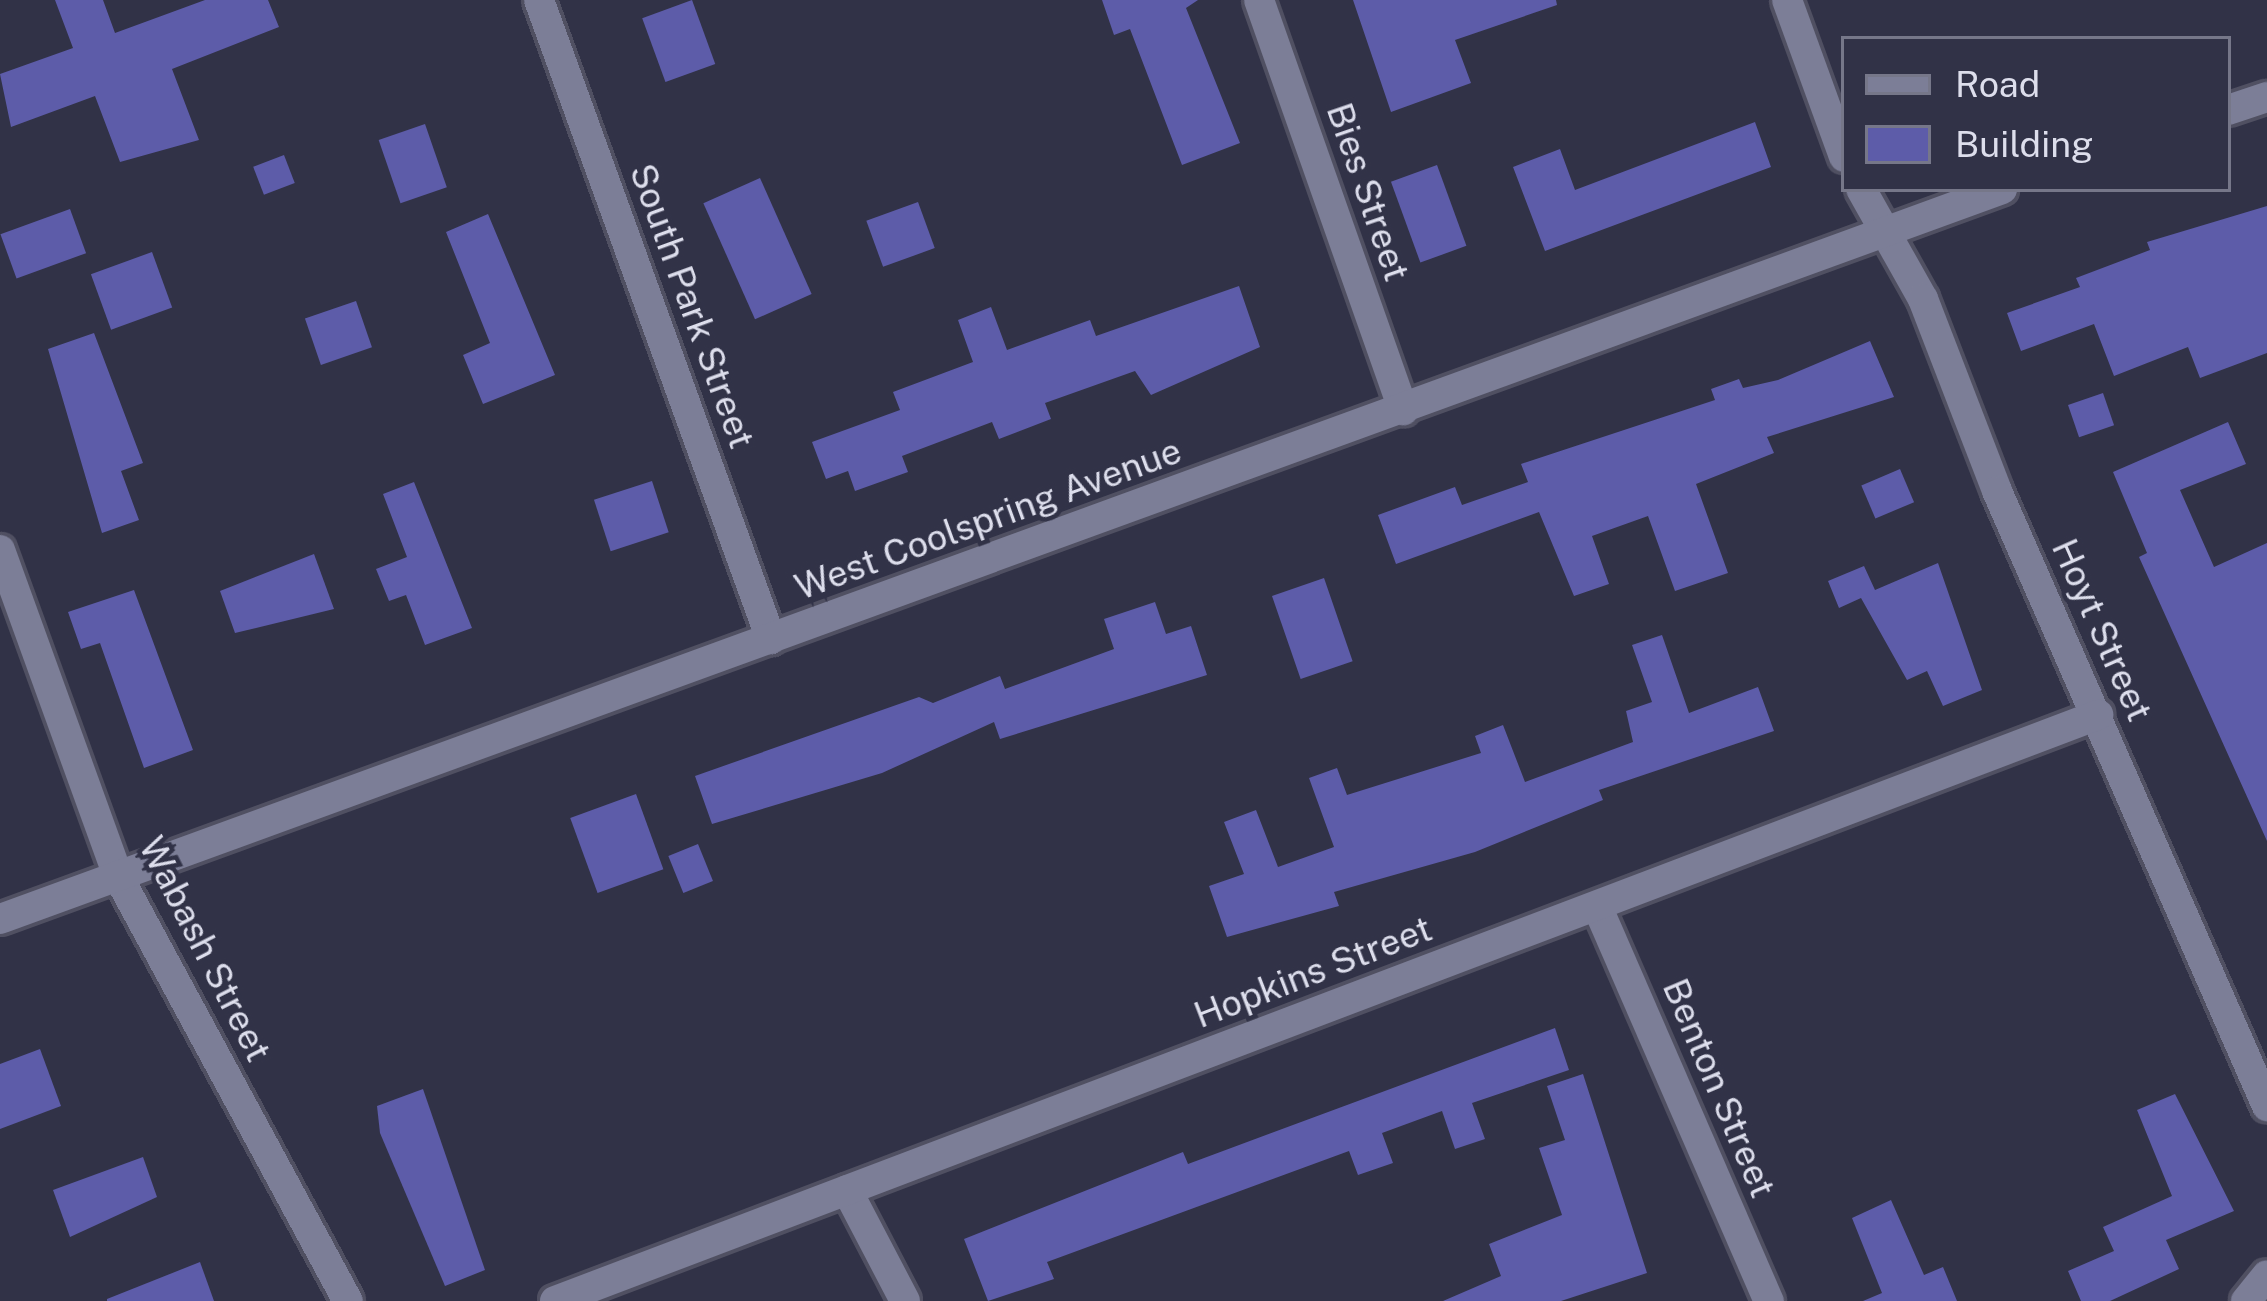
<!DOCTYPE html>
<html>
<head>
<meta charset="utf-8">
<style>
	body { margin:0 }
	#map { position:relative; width:2267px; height:1301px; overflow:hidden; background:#313247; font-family:"Public Sans",sans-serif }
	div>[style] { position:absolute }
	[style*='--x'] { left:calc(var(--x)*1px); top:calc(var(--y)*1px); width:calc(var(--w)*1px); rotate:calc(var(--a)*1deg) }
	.building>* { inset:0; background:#5d5ca9; transform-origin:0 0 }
	.roads { filter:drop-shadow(3px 0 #505062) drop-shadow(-3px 0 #505062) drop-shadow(0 3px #505062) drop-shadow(0 -3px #505062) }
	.minor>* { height:30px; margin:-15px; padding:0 15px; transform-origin:15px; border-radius:15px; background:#7c7e97 }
	.tertiary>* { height:30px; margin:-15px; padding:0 15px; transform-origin:15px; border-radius:15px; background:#7c7e97 }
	span { translate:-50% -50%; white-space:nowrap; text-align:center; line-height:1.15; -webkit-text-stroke:9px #313247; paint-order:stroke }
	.street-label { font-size:36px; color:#dddeec }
	.legend { position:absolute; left:1841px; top:36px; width:390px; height:156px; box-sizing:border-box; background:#313247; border:3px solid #767789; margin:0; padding:15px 21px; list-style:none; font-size:36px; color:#dddeec }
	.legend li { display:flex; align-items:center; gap:24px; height:60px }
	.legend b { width:60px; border:3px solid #767789 }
</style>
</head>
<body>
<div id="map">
	<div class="building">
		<i style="clip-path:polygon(55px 0,103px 0,115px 33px,205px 0,268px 0,279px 27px,172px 69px,199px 140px,120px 162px,95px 96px,11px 127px,0 74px,73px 48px)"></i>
		<i style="left:692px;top:0;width:68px;height:53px;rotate:70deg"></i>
		<i style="clip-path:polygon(1102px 0,1198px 0,1186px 8px,1240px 143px,1182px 165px,1130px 29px,1114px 35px)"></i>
		<i style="clip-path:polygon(1353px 0,1556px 0,1557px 5px,1455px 40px,1471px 83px,1391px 112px)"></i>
		<i style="clip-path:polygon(1755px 122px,1771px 167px,1545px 251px,1513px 167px,1560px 149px,1575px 190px)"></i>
		<i style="left:425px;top:124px;width:67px;height:49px;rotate:71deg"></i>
		<i style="left:284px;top:155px;width:30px;height:33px;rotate:69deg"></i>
		<i style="left:1437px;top:165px;width:86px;height:49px;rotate:70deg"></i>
		<i style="left:760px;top:178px;width:127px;height:62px;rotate:66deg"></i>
		<i style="left:918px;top:202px;width:49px;height:55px;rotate:70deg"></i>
		<i style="clip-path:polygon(2267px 206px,2267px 353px,2200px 378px,2188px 347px,2114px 376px,2094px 324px,2021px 351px,2007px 313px,2080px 287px,2076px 278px,2150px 250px,2147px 242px)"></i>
		<i style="left:70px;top:209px;width:47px;height:74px;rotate:70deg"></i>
		<i style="clip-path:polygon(488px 214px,555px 375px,483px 404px,463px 355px,490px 343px,446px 232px)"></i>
		<i style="left:152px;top:252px;width:59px;height:65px;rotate:70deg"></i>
		<i style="clip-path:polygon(1239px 286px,1260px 347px,1151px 395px,1135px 371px,1045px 403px,1051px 419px,999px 439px,992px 422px,902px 456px,908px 472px,855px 491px,848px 471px,826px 479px,812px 442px,900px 410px,893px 392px,973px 362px,958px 320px,991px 307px,1007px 350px,1090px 320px,1096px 336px)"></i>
		<i style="left:356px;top:301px;width:49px;height:54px;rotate:71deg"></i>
		<i style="clip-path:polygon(94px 333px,143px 463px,121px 471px,139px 520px,102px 533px,48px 349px)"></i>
		<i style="clip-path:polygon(1870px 341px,1894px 397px,1767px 437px,1774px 453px,1696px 484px,1728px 573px,1675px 591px,1648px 516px,1592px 536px,1609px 584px,1574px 596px,1539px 512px,1396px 564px,1378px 515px,1455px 487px,1462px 505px,1528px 482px,1521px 464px,1715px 400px,1711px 389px,1739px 379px,1743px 388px,1778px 380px)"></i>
		<i style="left:2103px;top:393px;width:34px;height:37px;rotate:71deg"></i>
		<i style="clip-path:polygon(2228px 422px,2246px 464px,2180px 490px,2214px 567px,2267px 543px,2267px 841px,2139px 557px,2147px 553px,2113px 472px)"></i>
		<i style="left:1900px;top:469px;width:36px;height:42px;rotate:67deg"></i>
		<i style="left:652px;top:481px;width:54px;height:61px;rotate:72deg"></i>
		<i style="clip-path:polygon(414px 482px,472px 628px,425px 645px,406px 595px,389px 601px,376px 569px,407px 557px,383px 494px)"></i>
		<i style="clip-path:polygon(314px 554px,334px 609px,235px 633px,220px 591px)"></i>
		<i style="clip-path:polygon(1938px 563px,1982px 690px,1943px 706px,1927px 671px,1907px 680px,1861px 598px,1839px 608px,1828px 581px,1864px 566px,1875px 590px)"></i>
		<i style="left:1324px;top:578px;width:88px;height:55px;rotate:71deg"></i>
		<i style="clip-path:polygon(134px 590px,193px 750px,144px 768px,100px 643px,81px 649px,68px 612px)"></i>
		<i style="clip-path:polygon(1155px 602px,1166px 634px,1191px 626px,1207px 675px,1000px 739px,994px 722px,882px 773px,712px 824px,695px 776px,919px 697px,933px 703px,1000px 676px,1005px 689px,1114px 649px,1104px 619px)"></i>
		<i style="clip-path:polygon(1662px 635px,1689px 713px,1758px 687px,1774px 731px,1599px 790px,1603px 800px,1475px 852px,1334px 892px,1339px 906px,1227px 937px,1209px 886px,1244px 874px,1224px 822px,1256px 810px,1278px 867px,1334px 847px,1309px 778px,1337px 768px,1347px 795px,1481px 753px,1475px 736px,1503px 725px,1525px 782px,1633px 742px,1626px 711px,1652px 702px,1632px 645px)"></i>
		<i style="left:636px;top:794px;width:80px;height:70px;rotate:70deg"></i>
		<i style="left:698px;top:844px;width:40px;height:32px;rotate:68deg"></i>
		<i style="clip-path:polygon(1555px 1028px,1569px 1070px,1472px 1103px,1485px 1139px,1455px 1149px,1442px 1111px,1382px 1133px,1393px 1163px,1358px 1175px,1349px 1151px,1047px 1262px,1054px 1279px,988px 1301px,964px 1239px,1183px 1152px,1188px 1164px)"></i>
		<i style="clip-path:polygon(40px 1049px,61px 1106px,0 1129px,0 1064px)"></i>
		<i style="clip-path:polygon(1583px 1074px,1647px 1273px,1561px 1301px,1443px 1301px,1501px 1276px,1489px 1244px,1562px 1215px,1539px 1148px,1565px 1140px,1547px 1086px)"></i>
		<i style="clip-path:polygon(423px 1089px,485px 1270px,445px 1286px,380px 1133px,377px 1106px)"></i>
		<i style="clip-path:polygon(2175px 1094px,2234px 1211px,2166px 1240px,2179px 1269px,2110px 1301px,2081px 1301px,2068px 1271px,2114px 1251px,2103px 1227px,2172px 1196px,2137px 1110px)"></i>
		<i style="clip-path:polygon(143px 1157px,157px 1197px,70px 1237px,53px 1190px)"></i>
		<i style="clip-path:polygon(1891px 1200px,1924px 1275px,1943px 1267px,1957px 1301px,1863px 1301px,1882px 1293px,1852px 1218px)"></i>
		<i style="clip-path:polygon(200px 1262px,214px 1301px,107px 1301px,107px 1299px)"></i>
	</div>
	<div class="roads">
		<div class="minor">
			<i style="--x:539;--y:0;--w:680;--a:70.05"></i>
			<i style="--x:1259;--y:0;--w:435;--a:70.6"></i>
			<i style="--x:1787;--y:0;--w:167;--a:70"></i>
			<i style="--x:1861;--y:189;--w:126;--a:60.6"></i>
			<i style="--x:1923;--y:299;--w:206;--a:68.9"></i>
			<i style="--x:1997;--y:491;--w:672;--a:66.3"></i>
			<i style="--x:0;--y:550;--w:347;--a:70.1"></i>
			<i style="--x:118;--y:876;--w:483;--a:61.6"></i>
			<i style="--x:1597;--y:906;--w:431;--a:66.5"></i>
			<i style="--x:847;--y:1190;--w:125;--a:62.4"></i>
			<i style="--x:555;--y:1301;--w:1651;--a:-20.8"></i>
		</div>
		<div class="tertiary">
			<i style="--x:2228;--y:110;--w:41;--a:-18.4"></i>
			<i style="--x:0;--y:919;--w:2131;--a:-20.03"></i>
			<i style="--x:2246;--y:1301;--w:33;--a:-51"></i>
		</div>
	</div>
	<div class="street-label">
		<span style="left:1368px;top:192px;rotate:71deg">Bies Street</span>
		<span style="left:692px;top:306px;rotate:70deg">South Park Street</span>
		<span style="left:988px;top:519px;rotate:-20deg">West Coolspring Avenue</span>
		<span style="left:2102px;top:630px;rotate:66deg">Hoyt Street</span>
		<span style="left:205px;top:949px;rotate:63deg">Wabash Street</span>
		<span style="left:1313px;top:972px;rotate:-21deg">Hopkins Street</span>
		<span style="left:1719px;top:1088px;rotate:67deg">Benton Street</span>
	</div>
	<ul class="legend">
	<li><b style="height:15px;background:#7c7e97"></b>Road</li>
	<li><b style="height:33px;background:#5d5ca9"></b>Building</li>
	</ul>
</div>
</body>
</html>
